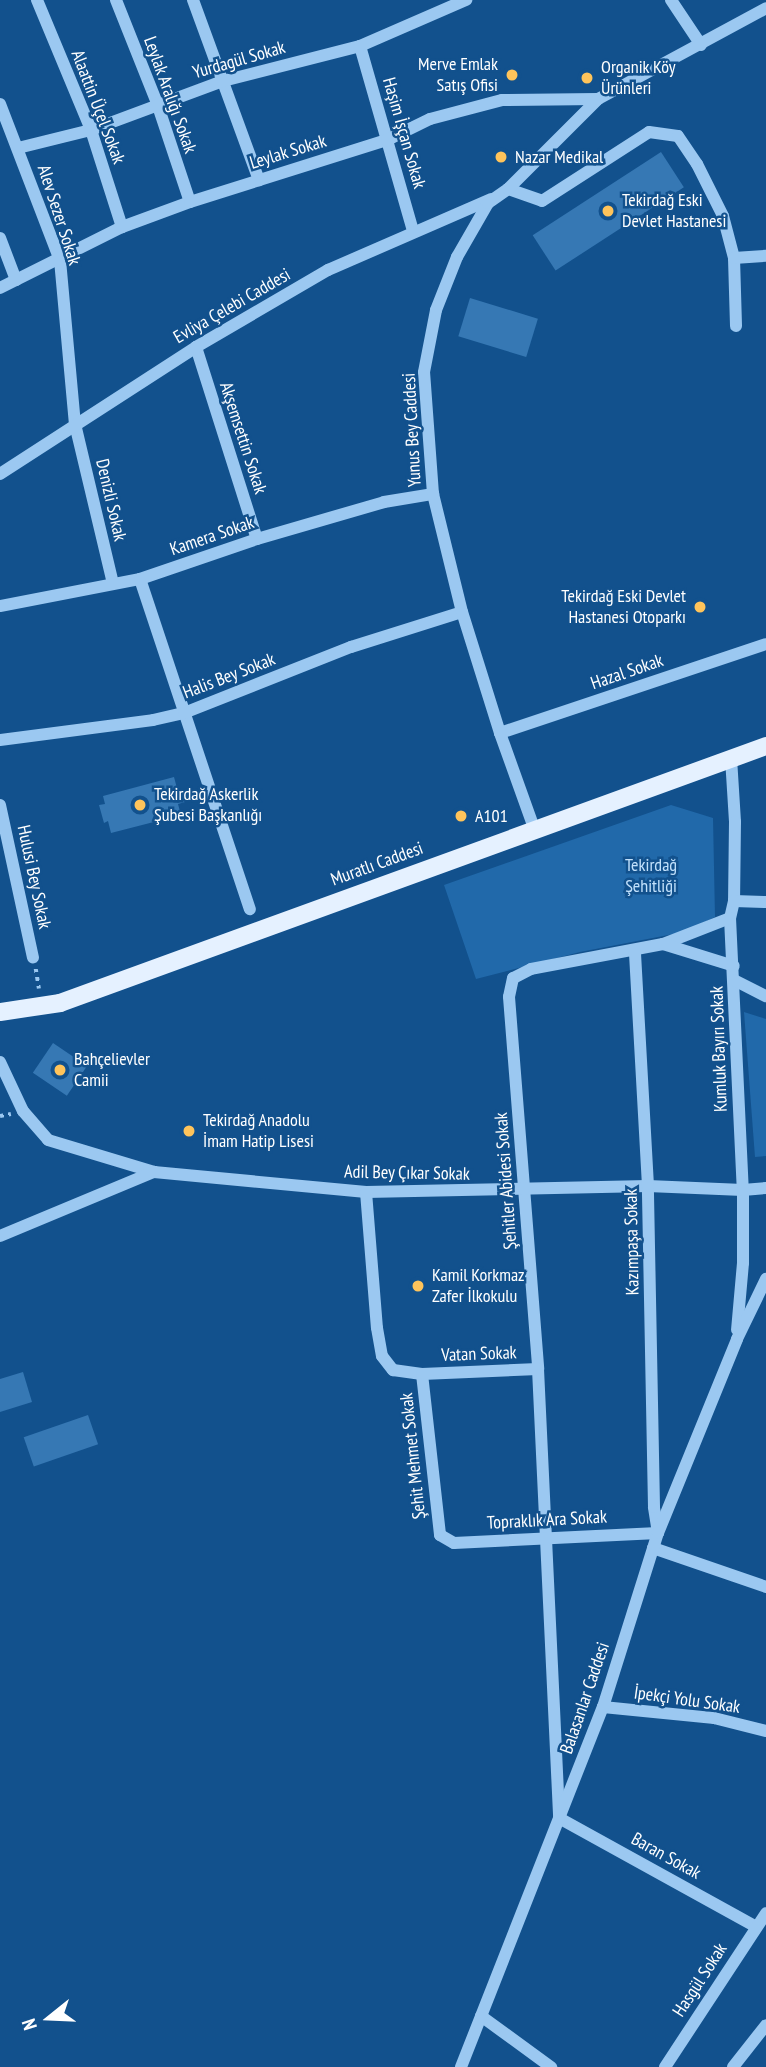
<!DOCTYPE html>
<html>
<head>
<meta charset="utf-8">
<style>
	body { margin:0 }
	#map { position:relative; width:766px; height:2067px; overflow:hidden; background:#12518d; font-family:"PT Sans Narrow",sans-serif }
	div>[style] { position:absolute }
	[style*='--x'] { left:calc(var(--x)*1px); top:calc(var(--y)*1px); width:calc(var(--w)*1px); rotate:calc(var(--a)*1deg) }
	.green>* { inset:0; background:#2169aa }
	.building>* { inset:0; background:#3678b4; transform-origin:0 0 }
	.path>* { height:3.5px; margin-top:-1.75px; transform-origin:0; background:repeating-linear-gradient(90deg,#9bc8f1 0 3.5px,transparent 0 8.5px) }
	.minor>* { height:12px; margin:-6px; padding:0 6px; transform-origin:6px; border-radius:6px; background:#9bc8f1 }
	.major>* { height:18px; margin:-9px; padding:0 9px; transform-origin:9px; border-radius:9px; background:#e5f1ff }
	.dots>* { width:19px; height:19px; translate:-50% -50%; box-sizing:border-box; border:4px solid #12518d; border-radius:50% }
	span { translate:-50% -50%; white-space:nowrap; text-align:center; line-height:1.15; -webkit-text-stroke:5px #12518d; paint-order:stroke }
	.street-label { font-size:18px; color:#fff }
	.poi-label { font-size:18px; color:#fff }
	.right { translate:-100% -50%; text-align:right }
	.left { translate:0 -50%; text-align:left }
	.park-label { font-size:18px; color:#c2e1fc }
	.north { position:absolute; left:14px; top:1983px; width:70px; height:70px; -webkit-text-stroke:5px #12518d; paint-order:stroke; rotate:252deg; font-size:19px; font-weight:700; line-height:28px; text-align:center; color:#fff }
	.north::after { content:''; display:block; margin:auto; width:24px; height:32px; background:#fff; clip-path:polygon(50% 0,100% 100%,50% 72%,0 100%) }
</style>
</head>
<body>
<div id="map">
	<div class="green">
		<i style="clip-path:polygon(671px 805px,713px 818px,715px 917px,684px 932px,580px 952px,476px 979px,444px 885px)"></i>
		<i style="clip-path:polygon(744px 1012px,766px 1019px,766px 1156px,755px 1157px)"></i>
	</div>
	<div class="building">
		<i style="left:661px;top:152px;width:42px;height:153px;rotate:57deg"></i>
		<i style="left:470px;top:298px;width:71px;height:40px;rotate:17deg"></i>
		<i style="clip-path:polygon(174px 777px,178px 792px,183px 791px,185px 802px,178px 804px,181px 815px,111px 833px,108px 821px,104px 823px,99px 805px,105px 804px,103px 796px)"></i>
		<i style="left:53px;top:1043px;width:41px;height:36px;rotate:34deg"></i>
		<i style="clip-path:polygon(23px 1372px,32px 1402px,0 1412px,0 1379px)"></i>
		<i style="left:88px;top:1415px;width:31px;height:68px;rotate:71deg"></i>
	</div>
	<div class="path">
		<i style="--x:36;--y:969;--w:20;--a:81"></i>
		<i style="--x:0;--y:1116;--w:11;--a:-10"></i>
	</div>
	<div class="minor">
		<i style="--x:37;--y:0;--w:141;--a:67.4"></i>
		<i style="--x:91;--y:130;--w:102;--a:72.3"></i>
		<i style="--x:116;--y:0;--w:111;--a:68.3"></i>
		<i style="--x:157;--y:103;--w:104;--a:71.6"></i>
		<i style="--x:193;--y:0;--w:192;--a:69.9"></i>
		<i style="--x:671;--y:0;--w:54;--a:56.3"></i>
		<i style="--x:360;--y:46;--w:192;--a:74"></i>
		<i style="--x:0;--y:104;--w:167;--a:69"></i>
		<i style="--x:60;--y:260;--w:165;--a:84.8"></i>
		<i style="--x:75;--y:424;--w:164;--a:76.6"></i>
		<i style="--x:18;--y:148;--w:75;--a:-13.9"></i>
		<i style="--x:91;--y:130;--w:141;--a:-20.4"></i>
		<i style="--x:223;--y:81;--w:141;--a:-14.3"></i>
		<i style="--x:360;--y:46;--w:116;--a:-23.5"></i>
		<i style="--x:508;--y:189;--w:36;--a:19"></i>
		<i style="--x:542;--y:201;--w:127;--a:-32.8"></i>
		<i style="--x:649;--y:132;--w:29;--a:8"></i>
		<i style="--x:678;--y:136;--w:34;--a:56"></i>
		<i style="--x:697;--y:164;--w:58;--a:63.4"></i>
		<i style="--x:723;--y:216;--w:43;--a:75.3"></i>
		<i style="--x:734;--y:258;--w:68;--a:88.3"></i>
		<i style="--x:0;--y:238;--w:45;--a:69.1"></i>
		<i style="--x:734;--y:258;--w:32;--a:-4"></i>
		<i style="--x:0;--y:288;--w:136;--a:-26.6"></i>
		<i style="--x:122;--y:227;--w:72;--a:-20.2"></i>
		<i style="--x:190;--y:202;--w:207;--a:-17.5"></i>
		<i style="--x:387;--y:140;--w:48;--a:-26"></i>
		<i style="--x:430;--y:119;--w:74;--a:-14.8"></i>
		<i style="--x:502;--y:100;--w:96;--a:-0.6"></i>
		<i style="--x:196;--y:347;--w:201;--a:72.4"></i>
		<i style="--x:0;--y:474;--w:234;--a:-32.9"></i>
		<i style="--x:196;--y:347;--w:153;--a:-30.3"></i>
		<i style="--x:328;--y:270;--w:178;--a:-23.5"></i>
		<i style="--x:140;--y:579;--w:348;--a:71.6"></i>
		<i style="--x:0;--y:606;--w:143;--a:-10.9"></i>
		<i style="--x:140;--y:579;--w:124;--a:-18.9"></i>
		<i style="--x:257;--y:539;--w:132;--a:-16.2"></i>
		<i style="--x:384;--y:502;--w:50;--a:-9.3"></i>
		<i style="--x:500;--y:733;--w:280;--a:-18.5"></i>
		<i style="--x:0;--y:740;--w:154;--a:-7.4"></i>
		<i style="--x:153;--y:720;--w:32;--a:-13"></i>
		<i style="--x:184;--y:713;--w:180;--a:-21.6"></i>
		<i style="--x:351;--y:647;--w:116;--a:-17.5"></i>
		<i style="--x:731;--y:758;--w:64;--a:86.4"></i>
		<i style="--x:735;--y:822;--w:79;--a:90.7"></i>
		<i style="--x:734;--y:901;--w:17;--a:103"></i>
		<i style="--x:730;--y:918;--w:272;--a:87.3"></i>
		<i style="--x:743;--y:1190;--w:73;--a:90"></i>
		<i style="--x:743;--y:1263;--w:67;--a:95.1"></i>
		<i style="--x:0;--y:805;--w:156;--a:77.8"></i>
		<i style="--x:534;--y:828;--w:101;--a:-109.7"></i>
		<i style="--x:500;--y:733;--w:127;--a:-107.4"></i>
		<i style="--x:462;--y:612;--w:122;--a:-103.8"></i>
		<i style="--x:433;--y:494;--w:122;--a:-94.2"></i>
		<i style="--x:424;--y:372;--w:63;--a:-79"></i>
		<i style="--x:436;--y:310;--w:57;--a:-68.4"></i>
		<i style="--x:457;--y:257;--w:62;--a:-60.1"></i>
		<i style="--x:488;--y:203;--w:24;--a:-35"></i>
		<i style="--x:508;--y:189;--w:127;--a:-45"></i>
		<i style="--x:598;--y:99;--w:191;--a:-28.4"></i>
		<i style="--x:734;--y:901;--w:32;--a:2"></i>
		<i style="--x:730;--y:918;--w:72;--a:158.8"></i>
		<i style="--x:663;--y:944;--w:134;--a:169.3"></i>
		<i style="--x:531;--y:969;--w:20;--a:153"></i>
		<i style="--x:513;--y:978;--w:19;--a:102"></i>
		<i style="--x:509;--y:997;--w:373;--a:85.5"></i>
		<i style="--x:538;--y:1369;--w:449;--a:87.3"></i>
		<i style="--x:559;--y:1818;--w:224;--a:28.9"></i>
		<i style="--x:663;--y:944;--w:74;--a:17.2"></i>
		<i style="--x:734;--y:980;--w:36;--a:27"></i>
		<i style="--x:0;--y:1062;--w:54;--a:64.9"></i>
		<i style="--x:23;--y:1111;--w:38;--a:49"></i>
		<i style="--x:48;--y:1140;--w:111;--a:16.8"></i>
		<i style="--x:154;--y:1172;--w:213;--a:5.4"></i>
		<i style="--x:366;--y:1192;--w:282;--a:-1.2"></i>
		<i style="--x:648;--y:1186;--w:95;--a:2.4"></i>
		<i style="--x:743;--y:1190;--w:23;--a:-5"></i>
		<i style="--x:366;--y:1192;--w:136;--a:85.4"></i>
		<i style="--x:377;--y:1328;--w:28;--a:80"></i>
		<i style="--x:382;--y:1356;--w:18;--a:52"></i>
		<i style="--x:393;--y:1370;--w:29;--a:8"></i>
		<i style="--x:422;--y:1374;--w:162;--a:83.6"></i>
		<i style="--x:440;--y:1535;--w:16;--a:30"></i>
		<i style="--x:454;--y:1543;--w:204;--a:-2.8"></i>
		<i style="--x:658;--y:1533;--w:26;--a:-99"></i>
		<i style="--x:654;--y:1507;--w:321;--a:-91.1"></i>
		<i style="--x:648;--y:1186;--w:236;--a:-93.2"></i>
		<i style="--x:0;--y:1236;--w:167;--a:-22.6"></i>
		<i style="--x:422;--y:1374;--w:116;--a:-2.5"></i>
		<i style="--x:653;--y:1548;--w:120;--a:19"></i>
		<i style="--x:603;--y:1707;--w:112;--a:5.7"></i>
		<i style="--x:714;--y:1718;--w:54;--a:14"></i>
		<i style="--x:481;--y:2016;--w:87;--a:36.1"></i>
		<i style="--x:461;--y:2067;--w:387;--a:-68.5"></i>
		<i style="--x:603;--y:1707;--w:182;--a:-72.5"></i>
		<i style="--x:658;--y:1533;--w:209;--a:-67.8"></i>
		<i style="--x:737;--y:1339;--w:67;--a:-64.2"></i>
		<i style="--x:665;--y:2067;--w:184;--a:-56.7"></i>
		<i style="--x:733;--y:2067;--w:53;--a:-51.8"></i>
	</div>
	<div class="major">
		<i style="--x:0;--y:1012;--w:61;--a:-8.5"></i>
		<i style="--x:60;--y:1003;--w:751;--a:-20"></i>
	</div>
	<div class="dots">
		<i style="left:512px;top:75px;background:#ffc45b"></i>
		<i style="left:587px;top:78px;background:#ffc45b"></i>
		<i style="left:501px;top:157px;background:#ffc45b"></i>
		<i style="left:608px;top:211px;background:#ffc45b"></i>
		<i style="left:700px;top:607px;background:#ffc45b"></i>
		<i style="left:140px;top:805px;background:#ffc45b"></i>
		<i style="left:461px;top:816px;background:#ffc45b"></i>
		<i style="left:60px;top:1070px;background:#ffc45b"></i>
		<i style="left:189px;top:1131px;background:#ffc45b"></i>
		<i style="left:418px;top:1286px;background:#ffc45b"></i>
	</div>
	<div class="street-label">
		<span style="left:239px;top:60px;rotate:-16deg">Yurdagül Sokak</span>
		<span style="left:170px;top:95px;rotate:70deg">Leylak Aralığı Sokak</span>
		<span style="left:98px;top:107px;rotate:69deg">Alaattin Üçel Sokak</span>
		<span style="left:404px;top:133px;rotate:74deg">Haşim İşçan Sokak</span>
		<span style="left:288px;top:152px;rotate:-17deg">Leylak Sokak</span>
		<span style="left:59px;top:215px;rotate:72deg">Alev Sezer Sokak</span>
		<span style="left:232px;top:306px;rotate:-30deg">Evliya Çelebi Caddesi</span>
		<span style="left:412px;top:430px;rotate:-93deg">Yunus Bey Caddesi</span>
		<span style="left:243px;top:438px;rotate:72deg">Akşemsettin Sokak</span>
		<span style="left:111px;top:500px;rotate:77deg">Denizli Sokak</span>
		<span style="left:212px;top:536px;rotate:-19deg">Kamera Sokak</span>
		<span style="left:627px;top:672px;rotate:-19deg">Hazal Sokak</span>
		<span style="left:229px;top:676px;rotate:-21deg">Halis Bey Sokak</span>
		<span style="left:377px;top:864px;rotate:-20deg">Muratlı Caddesi</span>
		<span style="left:34px;top:877px;rotate:78deg">Hulusi Bey Sokak</span>
		<span style="left:719px;top:1049px;rotate:-92deg">Kumluk Bayırı Sokak</span>
		<span style="left:407px;top:1173px;rotate:1deg">Adil Bey Çıkar Sokak</span>
		<span style="left:506px;top:1181px;rotate:-94deg">Şehitler Abidesi Sokak</span>
		<span style="left:632px;top:1242px;rotate:-91deg">Kazımpaşa Sokak</span>
		<span style="left:479px;top:1354px;rotate:-2deg">Vatan Sokak</span>
		<span style="left:413px;top:1456px;rotate:-96deg">Şehit Mehmet Sokak</span>
		<span style="left:547px;top:1520px;rotate:-3deg">Topraklık Ara Sokak</span>
		<span style="left:585px;top:1698px;rotate:-71deg">Balasanlar Caddesi</span>
		<span style="left:687px;top:1700px;rotate:8deg">İpekçi Yolu Sokak</span>
		<span style="left:666px;top:1856px;rotate:29deg">Baran Sokak</span>
		<span style="left:700px;top:1980px;rotate:-57deg">Hasgül Sokak</span>
	</div>
	<div class="poi-label">
		<span class="right" style="left:498px;top:75px">Merve Emlak<br>Satış Ofisi</span>
		<span class="left" style="left:601px;top:78px">Organik Köy<br>Ürünleri</span>
		<span class="left" style="left:515px;top:157px">Nazar Medikal</span>
		<span class="left" style="left:622px;top:211px">Tekirdağ Eski<br>Devlet Hastanesi</span>
		<span class="right" style="left:686px;top:607px">Tekirdağ Eski Devlet<br>Hastanesi Otoparkı</span>
		<span class="left" style="left:154px;top:805px">Tekirdağ Askerlik<br>Şubesi Başkanlığı</span>
		<span class="left" style="left:475px;top:816px">A101</span>
		<span class="left" style="left:74px;top:1070px">Bahçelievler<br>Camii</span>
		<span class="left" style="left:203px;top:1131px">Tekirdağ Anadolu<br>İmam Hatip Lisesi</span>
		<span class="left" style="left:432px;top:1286px">Kamil Korkmaz<br>Zafer İlkokulu</span>
	</div>
	<div class="park-label">
		<span style="left:651px;top:876px">Tekirdağ<br>Şehitliği</span>
	</div>
	<div class="north">N</div>
</div>
</body>
</html>
